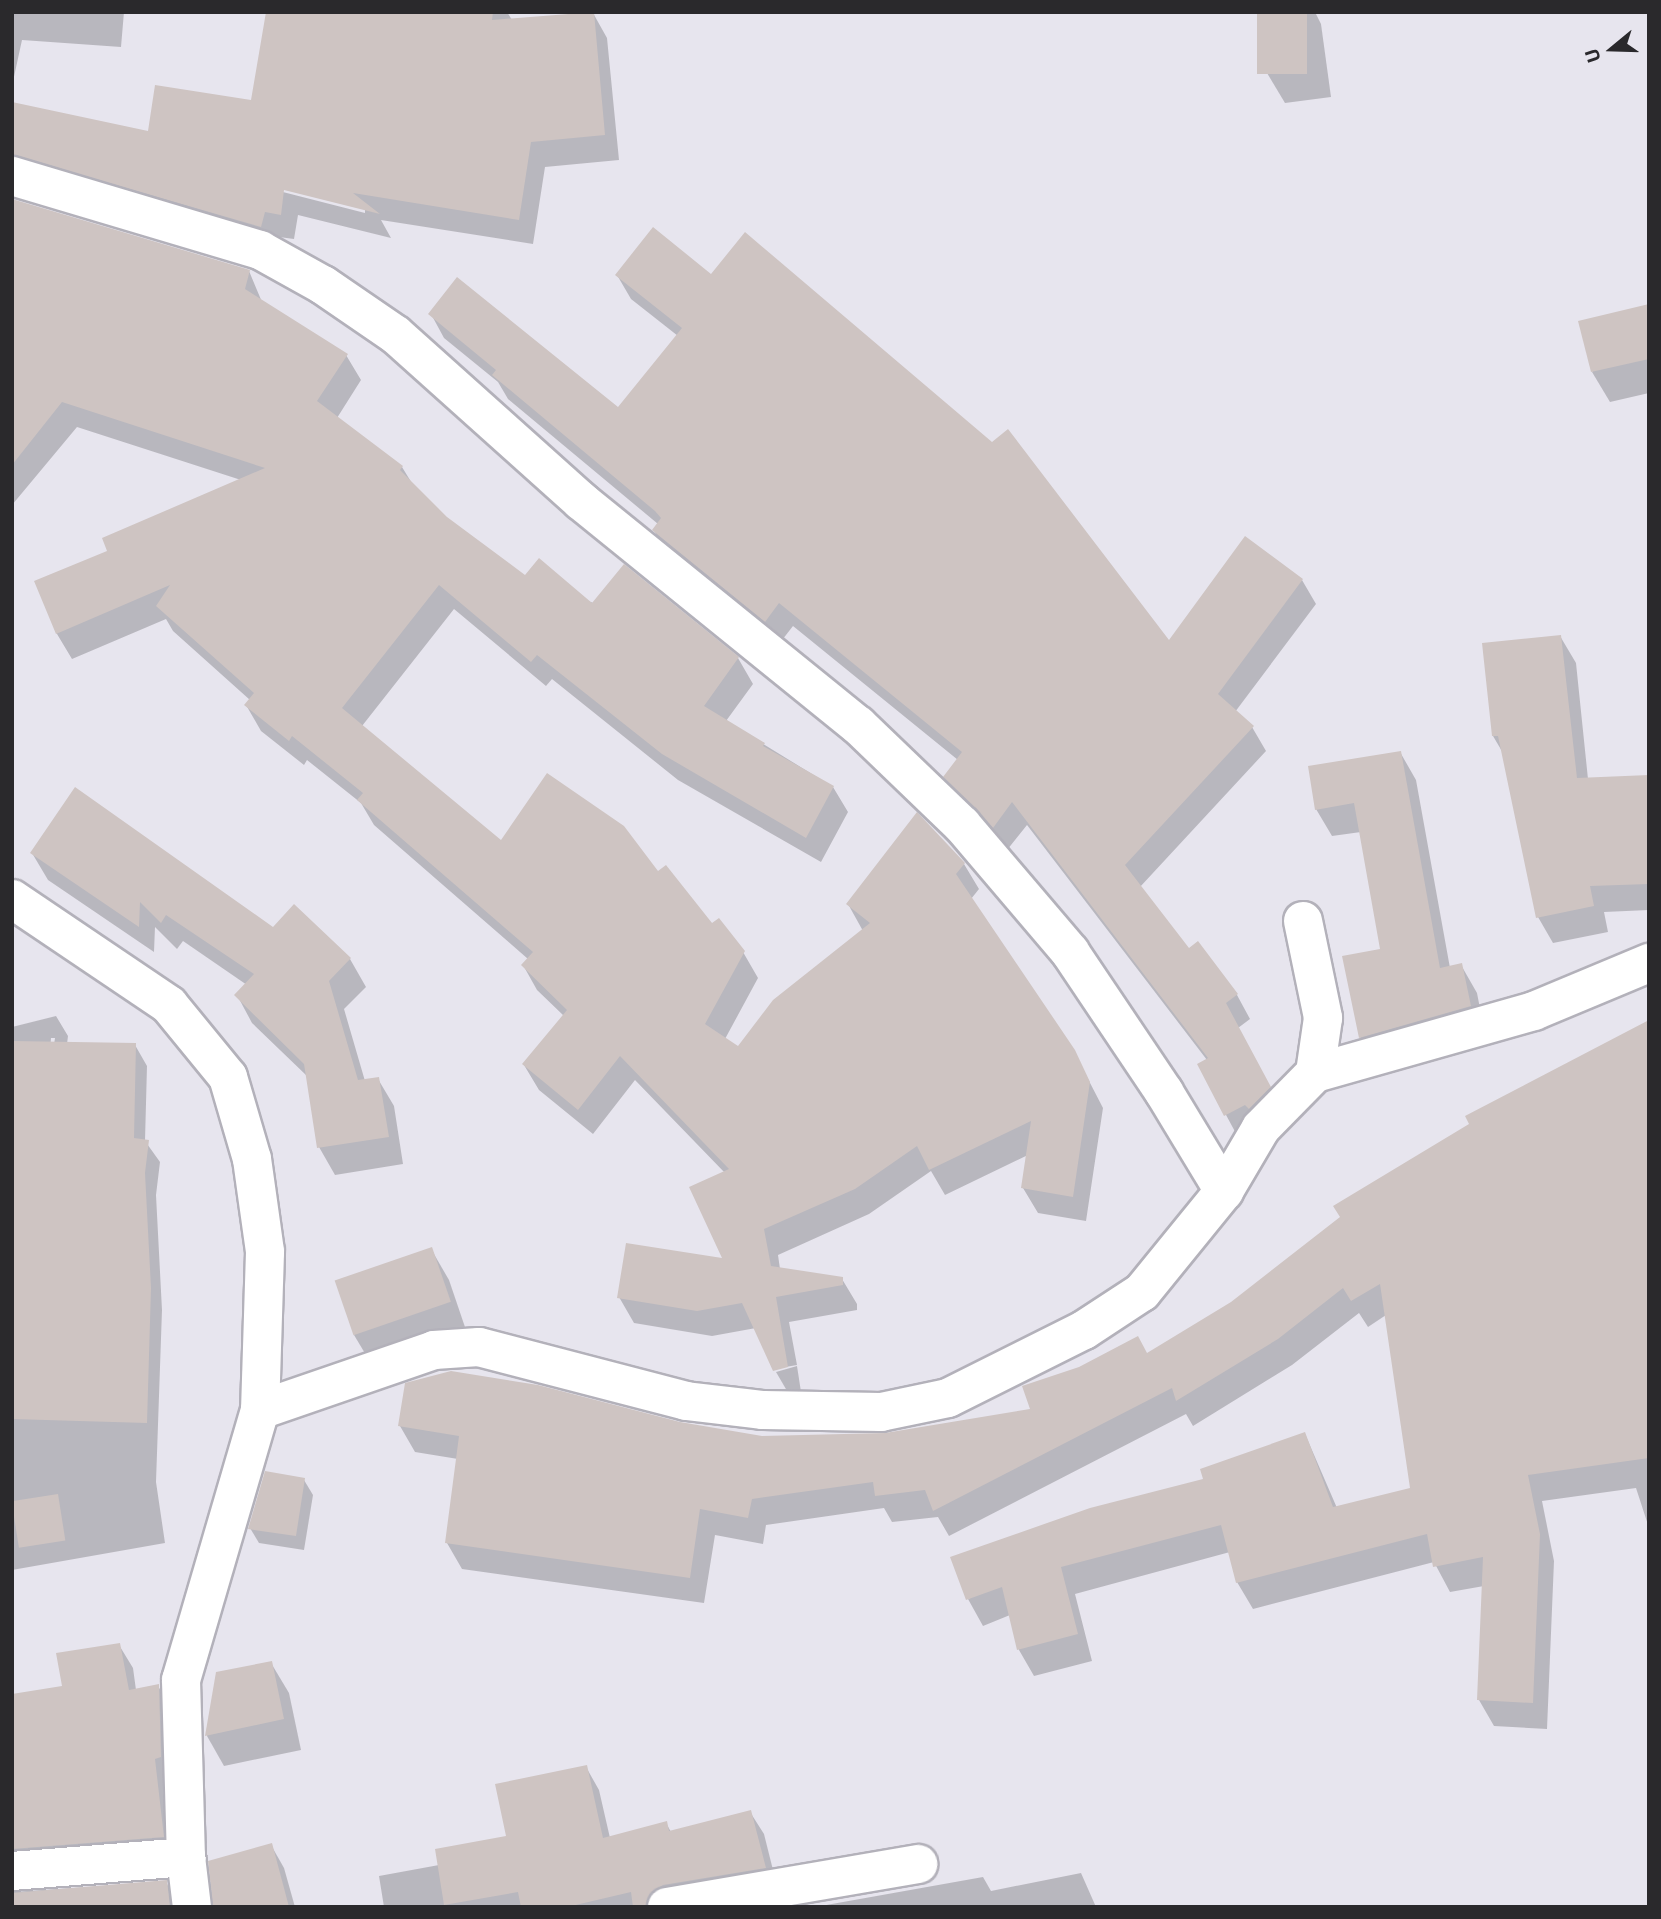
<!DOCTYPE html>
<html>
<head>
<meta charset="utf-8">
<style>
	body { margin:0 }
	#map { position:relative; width:1661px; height:1919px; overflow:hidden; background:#e7e5ee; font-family:"Exo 2",sans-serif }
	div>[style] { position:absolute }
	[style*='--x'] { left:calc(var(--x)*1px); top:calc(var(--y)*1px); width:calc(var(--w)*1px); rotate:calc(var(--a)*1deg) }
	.shadow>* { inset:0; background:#0003 }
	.building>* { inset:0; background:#cec4c2; transform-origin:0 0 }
	.roads { filter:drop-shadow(2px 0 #b3b1ba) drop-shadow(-2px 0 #b3b1ba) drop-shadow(0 2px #b3b1ba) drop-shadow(0 -2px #b3b1ba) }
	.minor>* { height:38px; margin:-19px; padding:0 19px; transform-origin:19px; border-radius:19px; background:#fff }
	span { translate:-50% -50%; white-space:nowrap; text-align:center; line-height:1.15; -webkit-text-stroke:5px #e7e5ee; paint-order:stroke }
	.frame { position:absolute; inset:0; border:14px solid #2a292c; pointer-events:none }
	.north { position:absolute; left:1577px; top:14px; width:70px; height:70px; -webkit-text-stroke:5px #e7e5ee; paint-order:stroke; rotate:251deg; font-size:19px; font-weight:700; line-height:28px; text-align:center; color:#2a292c }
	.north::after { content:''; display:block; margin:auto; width:24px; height:32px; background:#2a292c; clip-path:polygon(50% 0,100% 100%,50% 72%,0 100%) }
</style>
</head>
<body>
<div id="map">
	<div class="shadow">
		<i style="clip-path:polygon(12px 12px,124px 12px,121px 47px,22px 40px,12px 86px)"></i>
		<i style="clip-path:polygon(evenodd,267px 12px,507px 12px,512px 20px,593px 13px,607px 38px,619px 160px,545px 167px,533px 244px,381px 220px,391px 238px,298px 215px,294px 239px,279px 237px,275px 252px,12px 185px,12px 104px,149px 133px,252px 102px,267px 12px,276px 186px,365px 209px,365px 213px,275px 190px,276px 186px)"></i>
		<i style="clip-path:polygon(1258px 12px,1315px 12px,1321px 24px,1331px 97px,1285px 103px,1267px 73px)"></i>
		<i style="clip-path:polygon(12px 201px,249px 271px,262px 302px,346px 355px,361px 380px,337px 418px,402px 467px,413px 485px,446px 519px,525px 577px,738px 658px,753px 684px,726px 721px,833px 787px,848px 812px,821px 862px,678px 780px,552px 679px,546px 686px,454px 609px,362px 726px,501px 843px,658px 874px,743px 952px,758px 978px,725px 1039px,738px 1048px,863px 931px,848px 904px,964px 864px,979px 889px,971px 899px,1073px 1050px,1103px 1108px,1086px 1221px,1038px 1213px,1023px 1188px,1028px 1155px,945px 1195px,931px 1171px,869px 1214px,778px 1255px,780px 1269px,842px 1279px,857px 1304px,857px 1310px,789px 1322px,797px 1365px,774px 1369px,756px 1328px,712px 1336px,634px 1323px,619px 1297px,725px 1260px,725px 1173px,635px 1080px,593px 1134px,539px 1090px,524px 1065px,564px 1016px,537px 990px,523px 965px,528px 959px,374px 825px,361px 803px,307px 760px,304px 765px,261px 731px,246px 705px,250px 700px,173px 631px,166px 619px,72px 659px,57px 634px,36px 582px,110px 552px,241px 480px,77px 427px,12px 505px)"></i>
		<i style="clip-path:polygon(617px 275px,1169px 643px,1302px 580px,1316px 604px,1235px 712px,1252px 727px,1266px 751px,1140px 887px,1189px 950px,1237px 995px,1250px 1019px,1238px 1028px,1283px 1112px,1239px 1139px,1199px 1065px,1207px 1060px,1027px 825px,1007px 850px,959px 801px,946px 777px,958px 760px,793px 626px,779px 644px,667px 554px,654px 530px,658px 524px,508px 399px,498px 382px,444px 338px,431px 314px,618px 410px,678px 336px,631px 299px)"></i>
		<i style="clip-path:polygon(1649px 306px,1649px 393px,1610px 402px,1592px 372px)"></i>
		<i style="clip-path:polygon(1560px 636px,1576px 663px,1588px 779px,1649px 777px,1649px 910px,1604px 912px,1608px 932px,1553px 943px,1538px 917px,1503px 753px,1493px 736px)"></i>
		<i style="clip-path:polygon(1400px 752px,1416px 780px,1450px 968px,1461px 965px,1477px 993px,1485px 1034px,1376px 1065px,1360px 1037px,1382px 950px,1361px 832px,1332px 836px,1316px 809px)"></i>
		<i style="clip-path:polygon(32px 853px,273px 929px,295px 906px,350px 959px,366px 987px,344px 1009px,365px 1081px,378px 1079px,394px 1106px,403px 1164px,335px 1175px,319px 1147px,307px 1076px,252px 1023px,237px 995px,247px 985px,183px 941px,177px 949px,155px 927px,154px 952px,48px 880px)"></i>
		<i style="clip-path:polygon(evenodd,56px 1016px,68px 1036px,67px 1044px,135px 1045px,147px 1066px,145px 1141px,160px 1162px,156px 1195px,162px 1310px,156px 1482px,165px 1543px,12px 1570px,12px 1027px,56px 1016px,51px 1038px,55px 1038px,53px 1051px,50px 1050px,51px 1038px)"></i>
		<i style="clip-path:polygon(1649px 1029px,1649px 1528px,1636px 1488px,1542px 1501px,1554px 1561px,1547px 1729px,1494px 1726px,1479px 1700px,1484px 1586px,1450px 1592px,1434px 1562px,1253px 1609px,1237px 1582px,1230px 1552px,1075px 1594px,1092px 1661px,1034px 1676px,1019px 1650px,1010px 1615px,983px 1626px,968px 1599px,1305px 1434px,1337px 1508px,1412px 1489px,1386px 1315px,1368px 1327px,1359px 1313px,1292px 1365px,1193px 1426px,1186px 1414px,949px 1536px,938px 1517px,892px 1522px,884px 1508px,766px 1525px,763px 1544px,715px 1535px,704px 1603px,462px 1569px,447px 1543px,458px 1459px,415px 1452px,400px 1426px,680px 1424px,762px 1437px,885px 1435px,1032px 1411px,1147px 1355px,1232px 1303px)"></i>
		<i style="clip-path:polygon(431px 1249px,449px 1280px,467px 1333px,372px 1365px,354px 1335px)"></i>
		<i style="clip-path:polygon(797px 1366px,801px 1392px,790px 1396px,776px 1372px)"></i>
		<i style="clip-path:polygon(304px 1480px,313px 1495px,304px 1550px,259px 1543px,250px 1528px)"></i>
		<i style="clip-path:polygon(119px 1645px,133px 1668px,136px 1690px,158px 1686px,171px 1708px,175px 1859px,12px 1879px,12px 1695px,64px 1688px)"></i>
		<i style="clip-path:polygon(271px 1663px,289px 1693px,301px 1750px,224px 1766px,207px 1736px,218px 1673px)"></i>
		<i style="clip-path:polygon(586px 1767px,599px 1790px,610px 1838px,666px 1823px,671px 1832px,750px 1812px,764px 1834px,778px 1890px,694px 1907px,384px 1907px,379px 1876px,439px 1865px,508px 1838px)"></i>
		<i style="clip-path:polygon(271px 1845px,284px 1868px,295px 1907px,213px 1907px)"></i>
		<i style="clip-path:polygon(1081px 1873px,1096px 1907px,815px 1907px,983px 1877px,991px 1891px)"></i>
		<i style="clip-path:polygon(166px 1882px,179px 1907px,12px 1907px,12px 1892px)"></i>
	</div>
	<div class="building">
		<i style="clip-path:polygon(266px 12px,493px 12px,492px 20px,594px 12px,605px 135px,531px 142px,519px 220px,353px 193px,380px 214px,284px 190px,281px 215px,265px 212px,261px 227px,12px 155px,12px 102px,148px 131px,155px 85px,251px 100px)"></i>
		<i style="left:1257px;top:12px;width:50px;height:62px"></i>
		<i style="clip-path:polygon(12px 199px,250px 270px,245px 289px,348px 354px,317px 401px,403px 466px,400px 470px,447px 517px,525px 575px,539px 558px,592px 603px,624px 564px,739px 657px,704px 706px,765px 743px,763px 746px,834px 786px,806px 838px,662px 754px,537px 655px,531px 662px,439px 585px,342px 708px,501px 840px,547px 773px,624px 826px,658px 871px,666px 865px,712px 923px,719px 918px,745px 951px,705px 1024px,738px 1046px,773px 1000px,870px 923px,846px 904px,917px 812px,965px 863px,956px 874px,1075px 1050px,1090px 1082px,1073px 1197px,1021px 1188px,1031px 1121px,929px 1170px,917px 1146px,855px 1189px,764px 1229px,771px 1266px,843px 1277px,843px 1285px,776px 1297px,788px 1367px,773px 1371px,742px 1303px,697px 1311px,617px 1298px,626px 1243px,722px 1258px,689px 1187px,729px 1169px,620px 1056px,578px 1110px,522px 1064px,567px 1010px,521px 965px,533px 952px,357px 800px,363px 793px,292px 736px,289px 741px,244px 705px,254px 693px,156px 606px,170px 585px,56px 634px,34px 581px,107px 551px,102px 538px,265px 468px,62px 402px,12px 465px)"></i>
		<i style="clip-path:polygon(653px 227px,711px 274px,745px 232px,992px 442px,1008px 429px,1169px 640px,1245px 536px,1303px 579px,1218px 694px,1254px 726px,1125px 865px,1189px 948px,1198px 941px,1238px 994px,1226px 1003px,1271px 1087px,1249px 1109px,1245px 1105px,1224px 1116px,1197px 1064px,1208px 1058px,1012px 802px,993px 828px,943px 777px,962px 752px,779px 603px,765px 622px,652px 530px,661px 518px,655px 511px,492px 375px,496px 370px,428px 314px,457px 277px,618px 407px,682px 328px,615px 275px)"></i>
		<i style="clip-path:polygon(1649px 304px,1649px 359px,1591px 372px,1578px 321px)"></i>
		<i style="clip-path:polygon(1561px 635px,1577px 778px,1649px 775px,1649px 884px,1590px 886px,1594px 906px,1536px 918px,1498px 736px,1492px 736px,1482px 643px)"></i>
		<i style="clip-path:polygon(1401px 751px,1440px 968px,1462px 963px,1471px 1006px,1359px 1038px,1342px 956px,1380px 949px,1354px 803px,1315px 810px,1308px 766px)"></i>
		<i style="clip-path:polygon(75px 787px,273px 927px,294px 904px,351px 958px,329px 981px,358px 1080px,379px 1077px,389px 1137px,317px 1148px,304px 1064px,234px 995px,254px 974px,166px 915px,161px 923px,140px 902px,139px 927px,30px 853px)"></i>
		<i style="clip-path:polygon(1649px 1020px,1649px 1458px,1528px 1475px,1540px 1534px,1533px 1703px,1477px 1700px,1483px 1557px,1433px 1567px,1427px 1534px,1236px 1583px,1221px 1525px,1061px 1567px,1078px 1634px,1017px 1650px,1002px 1587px,966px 1600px,950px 1557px,1090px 1508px,1203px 1479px,1200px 1469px,1305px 1432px,1333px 1507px,1410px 1488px,1380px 1284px,1351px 1301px,1343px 1288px,1278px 1339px,1176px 1401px,1172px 1388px,933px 1511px,925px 1490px,875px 1496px,873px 1482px,752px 1499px,748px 1518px,700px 1509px,690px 1578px,445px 1543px,459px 1436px,398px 1426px,405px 1383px,451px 1371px,538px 1385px,680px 1422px,762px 1436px,885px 1433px,1030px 1409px,1022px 1386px,1079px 1367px,1138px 1336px,1147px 1353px,1231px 1302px,1340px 1217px,1333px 1206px,1469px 1124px,1465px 1116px)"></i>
		<i style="clip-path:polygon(12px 1041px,136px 1043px,134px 1138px,149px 1140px,145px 1173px,151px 1288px,147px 1423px,12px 1419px)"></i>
		<i style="left:432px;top:1247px;width:58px;height:103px;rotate:71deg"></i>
		<i style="clip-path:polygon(265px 1471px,305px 1478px,296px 1536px,248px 1529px)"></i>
		<i style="left:58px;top:1494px;width:47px;height:47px;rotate:81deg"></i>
		<i style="clip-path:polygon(120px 1643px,129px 1690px,159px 1684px,161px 1757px,155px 1759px,164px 1837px,12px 1849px,12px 1694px,62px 1686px,56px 1653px)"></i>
		<i style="clip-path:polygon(272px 1661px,284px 1719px,205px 1736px,216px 1672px)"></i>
		<i style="clip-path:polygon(587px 1765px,603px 1838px,667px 1821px,669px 1831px,751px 1810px,766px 1868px,663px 1885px,653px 1891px,646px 1907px,633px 1907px,631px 1892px,567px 1907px,521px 1907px,518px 1892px,444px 1905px,435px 1849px,506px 1836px,495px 1784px)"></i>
		<i style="clip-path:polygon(272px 1843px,289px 1907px,213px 1907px,208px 1861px)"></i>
		<i style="clip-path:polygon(167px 1880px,170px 1907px,12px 1907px,12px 1893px)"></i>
	</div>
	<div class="roads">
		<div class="minor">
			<i style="--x:12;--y:176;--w:259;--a:16.6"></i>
			<i style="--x:260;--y:250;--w:72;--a:29.1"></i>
			<i style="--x:323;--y:285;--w:88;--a:34.4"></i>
			<i style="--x:396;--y:335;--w:249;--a:41.9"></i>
			<i style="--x:581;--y:501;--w:356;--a:39"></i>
			<i style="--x:858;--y:725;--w:144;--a:43.9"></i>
			<i style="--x:962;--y:825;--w:167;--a:49.6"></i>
			<i style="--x:1070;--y:952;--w:169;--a:56.1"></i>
			<i style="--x:1164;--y:1092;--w:116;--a:58.8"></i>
			<i style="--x:12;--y:899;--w:189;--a:34"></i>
			<i style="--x:169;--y:1005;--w:93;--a:50.7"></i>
			<i style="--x:228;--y:1077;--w:85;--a:73.7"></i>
			<i style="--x:252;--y:1159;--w:94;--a:82"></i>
			<i style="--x:265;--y:1252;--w:158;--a:91.8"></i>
			<i style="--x:260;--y:1410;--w:281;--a:106.3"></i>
			<i style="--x:181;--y:1680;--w:177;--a:88.4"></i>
			<i style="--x:186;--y:1857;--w:50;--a:83.2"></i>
			<i style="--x:1303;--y:921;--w:99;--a:78.3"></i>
			<i style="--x:1323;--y:1018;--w:56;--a:98.3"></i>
			<i style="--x:260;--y:1410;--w:184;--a:-19"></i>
			<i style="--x:434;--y:1350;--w:45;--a:-3.8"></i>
			<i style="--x:479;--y:1347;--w:214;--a:14.6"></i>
			<i style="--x:686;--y:1401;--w:78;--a:6.7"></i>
			<i style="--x:763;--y:1410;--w:118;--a:1"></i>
			<i style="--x:881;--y:1412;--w:68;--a:-11.8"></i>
			<i style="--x:948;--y:1398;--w:152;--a:-26.6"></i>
			<i style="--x:1084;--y:1330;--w:69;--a:-33.2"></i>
			<i style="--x:1142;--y:1292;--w:130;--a:-50.9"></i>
			<i style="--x:1224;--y:1191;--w:73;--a:-59.6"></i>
			<i style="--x:1261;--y:1128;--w:77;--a:-45.5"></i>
			<i style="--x:1315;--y:1073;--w:228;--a:-15.8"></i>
			<i style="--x:1534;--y:1011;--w:125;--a:-22.7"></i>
			<i style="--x:12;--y:1871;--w:175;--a:-4.6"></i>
			<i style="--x:667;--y:1907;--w:255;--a:-9.7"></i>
		</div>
	</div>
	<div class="frame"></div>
	<div class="north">U</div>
</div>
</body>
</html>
